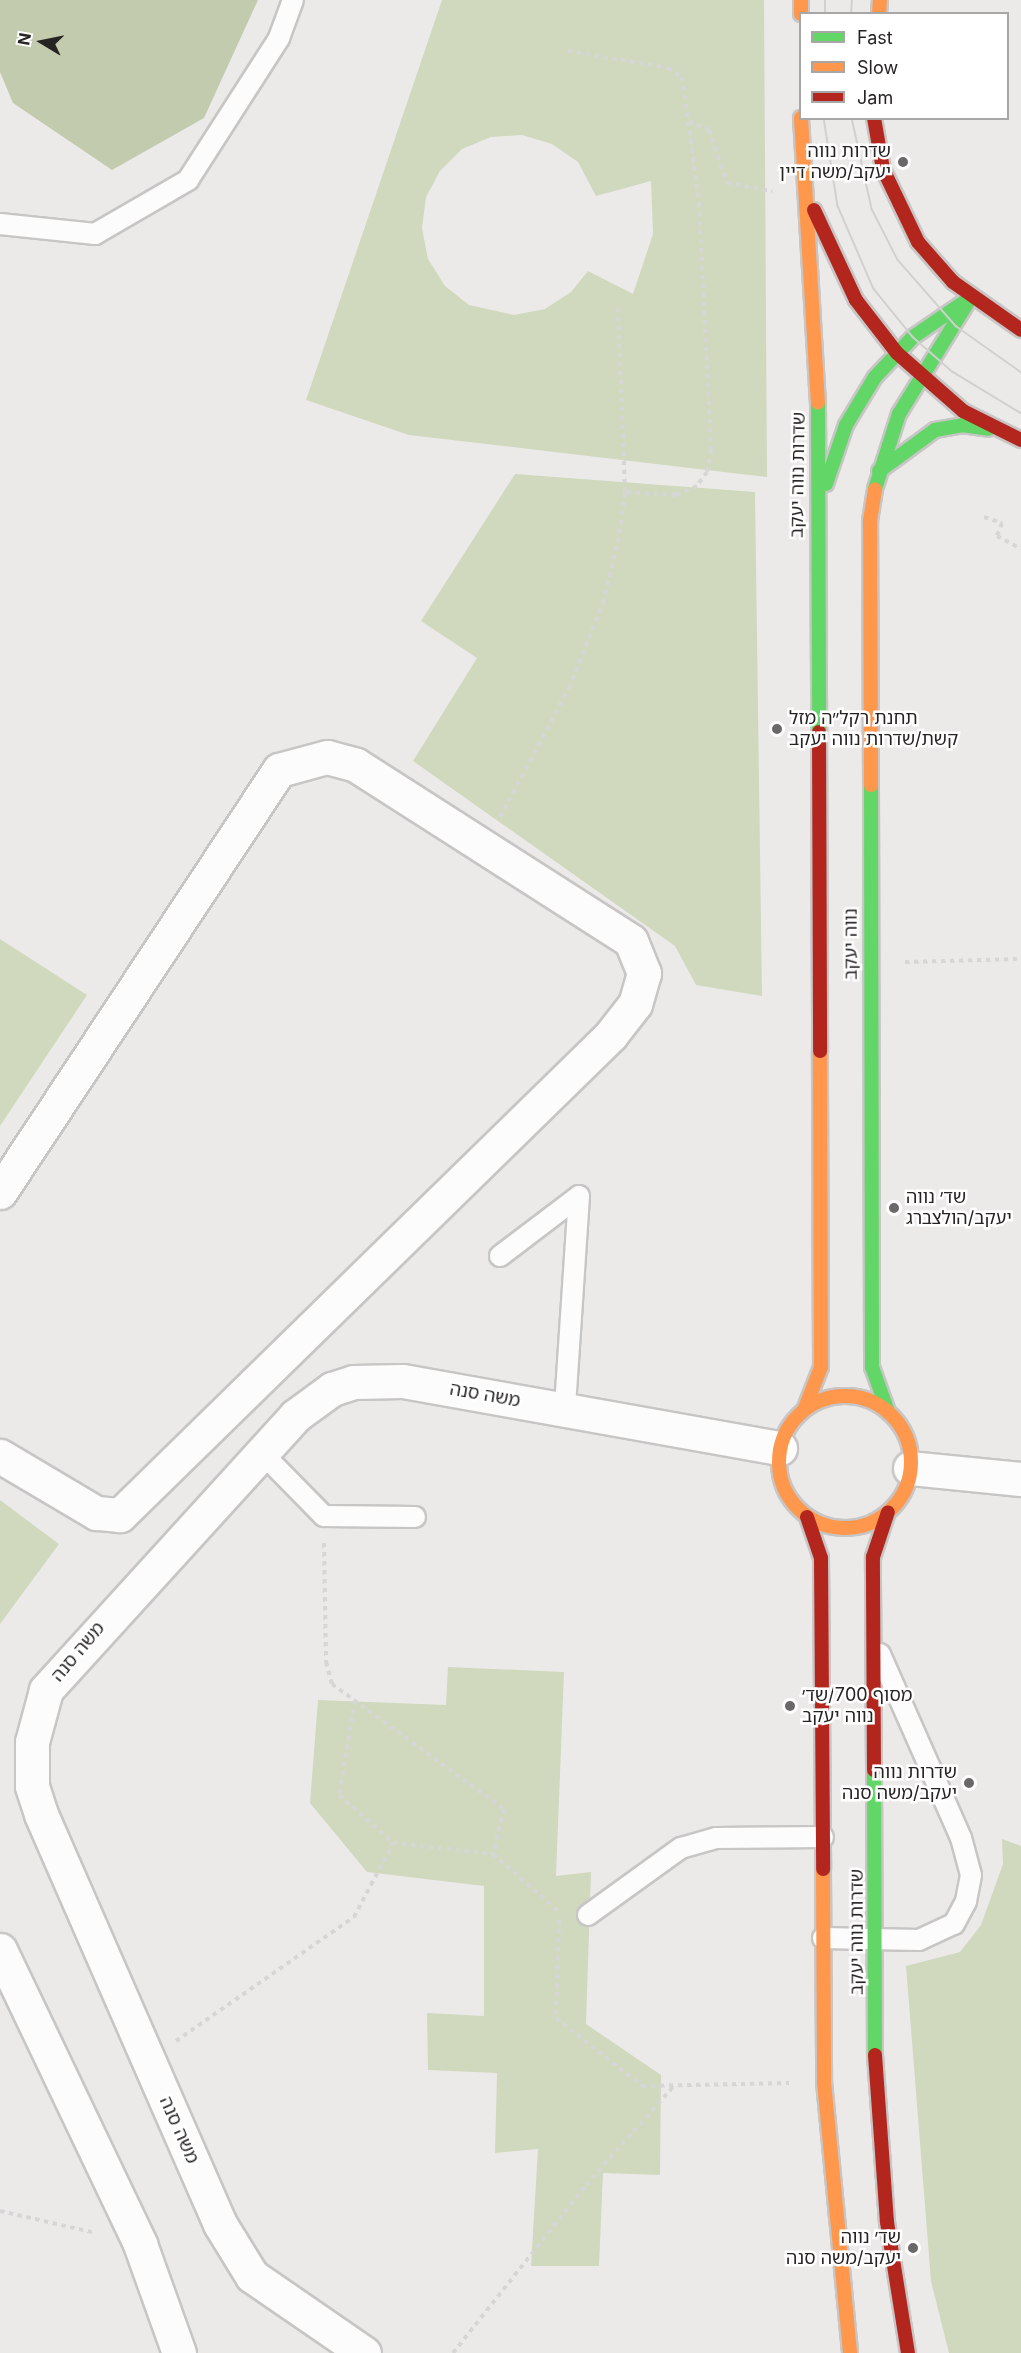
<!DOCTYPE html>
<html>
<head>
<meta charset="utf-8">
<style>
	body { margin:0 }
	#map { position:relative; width:1021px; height:2353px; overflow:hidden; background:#eceae8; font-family:Inter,"Noto Sans Hebrew",sans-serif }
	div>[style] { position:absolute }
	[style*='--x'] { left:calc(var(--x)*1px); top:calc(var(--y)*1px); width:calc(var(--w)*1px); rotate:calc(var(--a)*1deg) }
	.green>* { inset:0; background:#d0d8be }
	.forest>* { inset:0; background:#c3cbae }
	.path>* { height:4px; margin-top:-2px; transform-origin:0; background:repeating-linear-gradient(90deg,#d7d6d6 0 4.5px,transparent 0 9px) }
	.roads { filter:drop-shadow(2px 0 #c8c6c5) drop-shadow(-2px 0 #c8c6c5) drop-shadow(0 2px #c8c6c5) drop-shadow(0 -2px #c8c6c5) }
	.lane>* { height:20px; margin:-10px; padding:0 10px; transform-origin:10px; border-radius:10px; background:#fcfcfc }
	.street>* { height:33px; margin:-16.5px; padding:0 16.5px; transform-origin:16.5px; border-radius:16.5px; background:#fcfcfc }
	.fast>* { height:14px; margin:-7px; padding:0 7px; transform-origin:7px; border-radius:7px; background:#63d668 }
	.slow>* { height:14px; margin:-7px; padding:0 7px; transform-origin:7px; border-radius:7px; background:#ff974d }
	.slow>.ring { margin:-7px; padding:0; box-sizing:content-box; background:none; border:14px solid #ff974d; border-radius:50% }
	.jam>* { height:14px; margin:-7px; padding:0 7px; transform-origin:7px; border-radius:7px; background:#b3261e }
	.tram>* { height:1.5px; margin:-0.75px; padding:0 0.75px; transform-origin:0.75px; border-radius:0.75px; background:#d1d0d0 }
	.dots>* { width:16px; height:16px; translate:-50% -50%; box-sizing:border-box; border:3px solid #fff; border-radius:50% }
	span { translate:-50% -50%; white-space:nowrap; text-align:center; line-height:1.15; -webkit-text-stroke:5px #fff; paint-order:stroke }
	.poi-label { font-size:18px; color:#262423 }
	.right { translate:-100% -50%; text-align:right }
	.left { translate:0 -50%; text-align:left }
	.street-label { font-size:18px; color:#262423 }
	.legend { position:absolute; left:799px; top:12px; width:210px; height:108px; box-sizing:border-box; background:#fff; border:2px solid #a8a7a7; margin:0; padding:8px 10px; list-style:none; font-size:18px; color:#262423 }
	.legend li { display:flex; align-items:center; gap:12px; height:30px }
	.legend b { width:30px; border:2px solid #a8a7a7 }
	.north { position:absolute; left:12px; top:12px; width:60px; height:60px; -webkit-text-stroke:4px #fff; paint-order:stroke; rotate:280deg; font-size:16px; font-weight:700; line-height:24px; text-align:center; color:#262423 }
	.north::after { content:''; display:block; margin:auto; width:21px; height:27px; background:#262423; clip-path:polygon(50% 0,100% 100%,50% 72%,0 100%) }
</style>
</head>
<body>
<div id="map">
	<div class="green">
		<i style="clip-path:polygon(evenodd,442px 0,764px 0,767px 477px,409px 435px,306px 400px,442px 0,522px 135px,552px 144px,578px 162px,596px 196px,651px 181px,653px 234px,633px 294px,588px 271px,571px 292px,545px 309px,514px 315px,469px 305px,445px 286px,428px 259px,422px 228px,426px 197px,440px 171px,462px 149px,491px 137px,522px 135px)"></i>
		<i style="clip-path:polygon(515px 474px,755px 492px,762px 996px,696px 985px,675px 946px,413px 761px,477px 658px,421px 621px)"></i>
		<i style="clip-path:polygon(0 939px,87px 995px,0 1126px)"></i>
		<i style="clip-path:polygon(0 1500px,59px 1544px,0 1624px)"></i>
		<i style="clip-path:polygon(448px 1667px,564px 1672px,556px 1876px,591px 1872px,586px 2024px,661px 2075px,660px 2175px,603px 2173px,599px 2266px,531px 2266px,538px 2149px,495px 2153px,497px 2073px,428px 2070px,427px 2013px,484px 2016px,484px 1886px,367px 1872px,310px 1803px,318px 1700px,446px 1705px)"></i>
		<i style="clip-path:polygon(1002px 1839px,1021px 1846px,1021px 2353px,949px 2353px,931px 2281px,906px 1966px,960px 1952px,981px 1925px,1003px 1864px)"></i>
	</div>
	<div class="forest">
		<i style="clip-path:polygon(0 0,258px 0,204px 118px,112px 170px,13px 103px,0 72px)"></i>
	</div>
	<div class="path">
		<i style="--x:568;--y:51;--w:101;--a:9.6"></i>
		<i style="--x:668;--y:68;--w:17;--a:33"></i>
		<i style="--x:682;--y:77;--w:127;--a:82.3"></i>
		<i style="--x:699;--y:203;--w:247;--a:87.2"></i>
		<i style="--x:711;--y:450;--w:22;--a:100"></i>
		<i style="--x:707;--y:472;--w:17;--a:126"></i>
		<i style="--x:697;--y:486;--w:23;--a:157"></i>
		<i style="--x:676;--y:495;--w:51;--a:-176.6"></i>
		<i style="--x:689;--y:121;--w:22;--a:24"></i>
		<i style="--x:709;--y:130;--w:56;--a:71.2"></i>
		<i style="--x:727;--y:183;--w:46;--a:10.1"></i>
		<i style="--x:984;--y:517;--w:19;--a:18"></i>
		<i style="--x:1002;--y:523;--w:14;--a:111"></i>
		<i style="--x:997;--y:536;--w:27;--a:28"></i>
		<i style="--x:500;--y:817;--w:146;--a:-61.9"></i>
		<i style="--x:569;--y:688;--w:92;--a:-68.2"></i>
		<i style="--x:603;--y:603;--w:63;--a:-76.2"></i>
		<i style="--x:618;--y:542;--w:50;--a:-82"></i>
		<i style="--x:625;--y:492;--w:185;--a:-92.2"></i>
		<i style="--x:905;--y:962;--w:116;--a:-1.5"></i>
		<i style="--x:324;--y:1543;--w:119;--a:89"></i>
		<i style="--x:326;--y:1662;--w:23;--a:75"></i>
		<i style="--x:332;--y:1684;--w:213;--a:36"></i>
		<i style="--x:504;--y:1809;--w:46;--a:103.7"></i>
		<i style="--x:355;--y:1700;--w:96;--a:99.6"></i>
		<i style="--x:339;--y:1795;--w:72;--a:41.6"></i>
		<i style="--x:559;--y:1920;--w:98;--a:91.8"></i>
		<i style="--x:556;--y:2018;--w:110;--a:38.3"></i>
		<i style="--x:642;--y:2086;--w:147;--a:-1.2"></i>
		<i style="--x:176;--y:2041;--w:217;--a:-34.9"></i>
		<i style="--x:354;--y:1917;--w:84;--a:-62.2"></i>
		<i style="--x:393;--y:1843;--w:101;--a:6.3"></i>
		<i style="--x:493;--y:1854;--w:88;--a:41.3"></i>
		<i style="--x:0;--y:2211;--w:98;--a:12.9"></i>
		<i style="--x:453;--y:2353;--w:214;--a:-51.6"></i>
		<i style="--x:586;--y:2185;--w:132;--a:-48.4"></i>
	</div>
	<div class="roads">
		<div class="lane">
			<i style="--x:0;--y:224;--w:96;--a:6"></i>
			<i style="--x:95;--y:234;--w:108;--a:-30.1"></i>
			<i style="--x:188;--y:180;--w:169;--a:-57.3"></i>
			<i style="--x:279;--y:38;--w:40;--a:-69.8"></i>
			<i style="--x:500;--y:1256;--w:99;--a:-37.2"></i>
			<i style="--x:579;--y:1196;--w:213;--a:93.8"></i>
			<i style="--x:261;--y:1452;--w:90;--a:45.5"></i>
			<i style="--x:324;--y:1516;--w:91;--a:0.6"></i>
			<i style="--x:588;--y:1915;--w:115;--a:-35.8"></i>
			<i style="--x:681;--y:1848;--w:36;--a:-16"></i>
			<i style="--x:716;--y:1838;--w:107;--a:-0.5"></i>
			<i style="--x:823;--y:1938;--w:96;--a:1.2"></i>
			<i style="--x:919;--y:1940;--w:38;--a:-25"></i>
			<i style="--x:954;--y:1924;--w:26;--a:-62"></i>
			<i style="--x:966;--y:1901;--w:26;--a:-79"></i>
			<i style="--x:971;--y:1875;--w:38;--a:-105"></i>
			<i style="--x:961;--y:1838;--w:201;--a:-113.8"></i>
		</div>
		<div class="street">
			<i style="--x:0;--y:1192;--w:506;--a:-56.53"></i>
			<i style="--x:279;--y:770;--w:50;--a:-15.2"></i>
			<i style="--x:327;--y:757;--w:30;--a:15"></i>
			<i style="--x:356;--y:765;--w:326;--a:32.6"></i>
			<i style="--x:631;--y:941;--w:35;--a:68"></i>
			<i style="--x:644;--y:973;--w:32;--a:106"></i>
			<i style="--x:635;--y:1004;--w:39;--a:128"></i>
			<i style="--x:611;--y:1035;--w:687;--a:135.65"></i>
			<i style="--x:120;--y:1515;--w:24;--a:-175"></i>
			<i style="--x:96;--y:1513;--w:112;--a:-149.3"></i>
			<i style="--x:910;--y:1468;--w:112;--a:5.7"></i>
			<i style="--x:0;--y:1950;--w:326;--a:64.5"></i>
			<i style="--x:140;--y:2244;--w:116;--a:70.3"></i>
			<i style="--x:364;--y:2353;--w:136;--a:-145.5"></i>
			<i style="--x:252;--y:2276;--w:61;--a:-121.6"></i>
			<i style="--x:220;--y:2224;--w:447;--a:-113.6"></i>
			<i style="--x:41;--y:1814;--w:29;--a:-108"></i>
			<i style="--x:32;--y:1786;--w:44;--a:-90"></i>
			<i style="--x:32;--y:1742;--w:54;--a:-74.9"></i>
			<i style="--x:46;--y:1690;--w:370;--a:-47.7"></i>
			<i style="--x:295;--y:1416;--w:46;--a:-36.1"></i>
			<i style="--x:332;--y:1389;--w:22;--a:-18"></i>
			<i style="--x:353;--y:1382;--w:50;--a:-1.1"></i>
			<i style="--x:403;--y:1381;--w:383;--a:10.1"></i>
		</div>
		<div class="fast">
			<i style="--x:818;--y:402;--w:330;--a:89.8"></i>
			<i style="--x:879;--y:471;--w:69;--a:-36.2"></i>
			<i style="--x:935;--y:430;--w:27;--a:-10"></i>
			<i style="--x:962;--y:425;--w:27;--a:8"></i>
			<i style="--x:826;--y:484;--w:62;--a:-71.3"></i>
			<i style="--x:846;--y:425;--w:56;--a:-58.9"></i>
			<i style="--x:875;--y:377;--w:55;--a:-46.5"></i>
			<i style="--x:913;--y:337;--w:65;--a:-34.4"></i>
			<i style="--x:875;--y:489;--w:79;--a:-72.3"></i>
			<i style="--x:899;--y:414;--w:137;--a:-58.4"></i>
			<i style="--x:871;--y:785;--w:582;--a:89.9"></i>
			<i style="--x:872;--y:1367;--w:48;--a:70.4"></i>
			<i style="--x:874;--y:1770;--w:285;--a:89.8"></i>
		</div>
		<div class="slow">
			<i style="--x:801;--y:0;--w:14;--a:90"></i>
			<i style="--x:879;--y:14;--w:14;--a:-86"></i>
			<i style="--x:801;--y:118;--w:285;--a:86.6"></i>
			<i style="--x:871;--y:785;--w:264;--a:-90.2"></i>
			<i style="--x:870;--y:521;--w:32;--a:-81"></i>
			<i class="ring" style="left:779px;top:1396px;width:118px;height:118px"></i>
			<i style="--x:805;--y:1408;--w:44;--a:-68.7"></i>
			<i style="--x:821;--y:1367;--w:316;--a:-90.2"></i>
			<i style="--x:823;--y:1869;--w:213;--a:89.7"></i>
			<i style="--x:824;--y:2082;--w:272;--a:84.5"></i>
		</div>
		<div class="jam">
			<i style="--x:874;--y:118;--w:52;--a:80"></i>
			<i style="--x:883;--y:169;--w:81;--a:64.4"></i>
			<i style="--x:918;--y:242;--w:53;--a:48.8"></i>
			<i style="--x:953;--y:282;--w:83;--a:35.2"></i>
			<i style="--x:814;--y:210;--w:99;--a:65"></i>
			<i style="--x:856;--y:300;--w:67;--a:52.3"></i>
			<i style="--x:897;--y:353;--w:88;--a:41.3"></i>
			<i style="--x:963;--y:411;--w:65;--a:26.6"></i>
			<i style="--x:819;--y:732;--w:319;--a:89.8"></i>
			<i style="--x:807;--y:1517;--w:43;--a:71.1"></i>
			<i style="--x:821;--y:1558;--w:311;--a:89.6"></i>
			<i style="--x:874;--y:1770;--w:213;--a:-90.3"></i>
			<i style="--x:873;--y:1557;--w:47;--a:-71.6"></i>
			<i style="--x:875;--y:2055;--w:167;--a:85.9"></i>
			<i style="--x:887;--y:2222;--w:133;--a:80.9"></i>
		</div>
	</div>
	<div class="tram">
		<i style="--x:825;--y:14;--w:14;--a:-90"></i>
		<i style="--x:851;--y:14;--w:14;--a:-86"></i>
		<i style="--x:824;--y:118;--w:89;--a:81"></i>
		<i style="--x:838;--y:206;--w:90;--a:66.6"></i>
		<i style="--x:874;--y:289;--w:62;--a:50.9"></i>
		<i style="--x:913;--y:337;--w:53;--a:41.2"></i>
		<i style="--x:953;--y:372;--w:79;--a:31.1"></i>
		<i style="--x:852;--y:118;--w:93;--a:77.6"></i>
		<i style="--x:872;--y:209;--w:57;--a:63"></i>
		<i style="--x:898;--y:260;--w:88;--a:48.7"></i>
		<i style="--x:956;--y:326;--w:80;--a:35.3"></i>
	</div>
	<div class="dots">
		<i style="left:903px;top:162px;background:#6b6968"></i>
		<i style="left:777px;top:729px;background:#6b6968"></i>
		<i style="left:894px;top:1208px;background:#6b6968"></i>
		<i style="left:790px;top:1706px;background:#6b6968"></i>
		<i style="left:969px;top:1783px;background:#6b6968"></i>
		<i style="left:913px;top:2248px;background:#6b6968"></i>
	</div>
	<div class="poi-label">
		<span class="right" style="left:891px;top:162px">שדרות נווה<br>יעקב/משה דיין</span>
		<span class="left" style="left:789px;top:729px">תחנת רקל״ה מזל<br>קשת/שדרות נווה יעקב</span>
		<span class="left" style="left:906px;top:1208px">שד׳ נווה<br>יעקב/הולצברג</span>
		<span class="left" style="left:802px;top:1706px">מסוף 700/שד׳<br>נווה יעקב</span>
		<span class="right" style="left:957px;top:1783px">שדרות נווה<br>יעקב/משה סנה</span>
		<span class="right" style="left:901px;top:2248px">שד׳ נווה<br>יעקב/משה סנה</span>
	</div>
	<div class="street-label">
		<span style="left:798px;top:475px;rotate:-89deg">שדרות נווה יעקב</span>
		<span style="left:851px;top:944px;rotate:-90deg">נווה יעקב</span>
		<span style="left:485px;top:1395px;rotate:10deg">משה סנה</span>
		<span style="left:78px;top:1652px;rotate:-50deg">משה סנה</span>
		<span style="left:857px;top:1932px;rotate:-90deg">שדרות נווה יעקב</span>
		<span style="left:179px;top:2130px;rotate:66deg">משה סנה</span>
	</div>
	<ul class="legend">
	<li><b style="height:8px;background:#63d668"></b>Fast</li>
	<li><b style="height:8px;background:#ff974d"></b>Slow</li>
	<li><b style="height:8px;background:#b3261e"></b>Jam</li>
	</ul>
	<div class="north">N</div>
</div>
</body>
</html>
